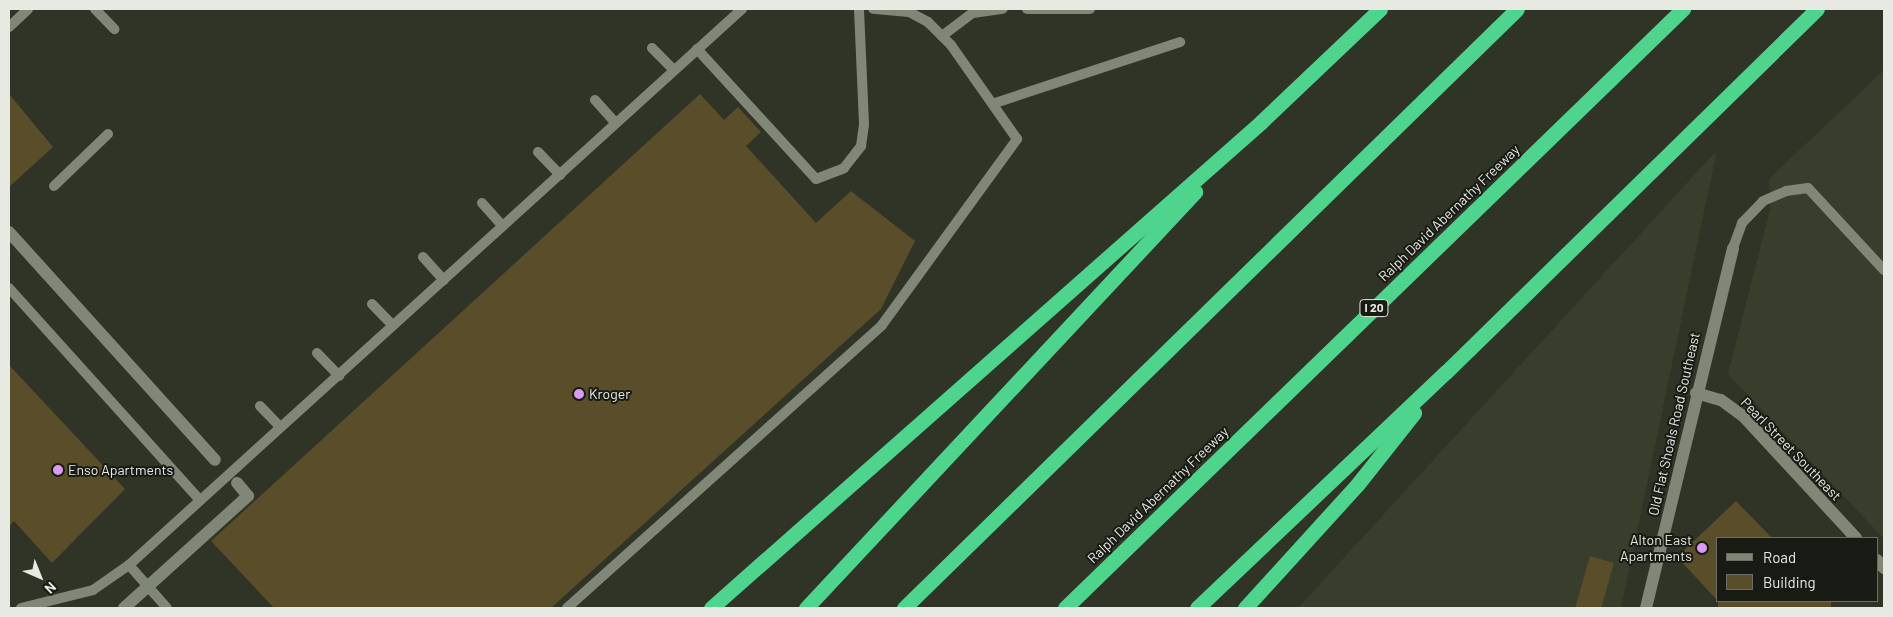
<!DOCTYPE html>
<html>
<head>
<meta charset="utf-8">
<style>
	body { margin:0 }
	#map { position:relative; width:1893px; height:617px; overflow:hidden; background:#2f3426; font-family:Barlow,sans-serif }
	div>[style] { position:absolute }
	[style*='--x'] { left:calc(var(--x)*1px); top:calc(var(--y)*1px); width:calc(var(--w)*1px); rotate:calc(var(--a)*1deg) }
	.built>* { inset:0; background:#383e2b }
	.building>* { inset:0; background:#5a4d2a; transform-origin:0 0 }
	.lane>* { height:10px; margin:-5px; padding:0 5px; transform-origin:5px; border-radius:5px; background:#818777 }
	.street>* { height:12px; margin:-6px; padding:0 6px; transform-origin:6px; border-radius:6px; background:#818777 }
	.highway>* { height:15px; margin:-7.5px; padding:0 7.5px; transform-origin:7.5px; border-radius:7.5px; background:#4ed48c }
	.dots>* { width:14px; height:14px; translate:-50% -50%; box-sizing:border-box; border:2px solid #181a14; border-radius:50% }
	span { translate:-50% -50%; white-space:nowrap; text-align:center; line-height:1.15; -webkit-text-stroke:4px #181a14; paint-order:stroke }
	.shield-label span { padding:1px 4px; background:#181a14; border:1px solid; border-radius:4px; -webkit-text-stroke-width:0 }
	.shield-label { font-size:12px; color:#e7eae2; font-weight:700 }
	.street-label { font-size:14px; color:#e7eae2 }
	.poi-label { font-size:14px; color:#e7eae2 }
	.left { translate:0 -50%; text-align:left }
	.right { translate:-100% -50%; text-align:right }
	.frame { position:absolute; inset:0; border:10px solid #e7eae2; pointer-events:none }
	.legend { position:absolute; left:1716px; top:537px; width:162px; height:65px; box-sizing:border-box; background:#181a14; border:1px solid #6b6d66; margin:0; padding:6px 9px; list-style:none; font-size:15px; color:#e7eae2 }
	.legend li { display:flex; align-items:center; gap:10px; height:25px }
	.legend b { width:25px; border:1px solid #6b6d66 }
	.north { position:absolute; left:15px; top:552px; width:50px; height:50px; -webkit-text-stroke:4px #181a14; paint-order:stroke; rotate:136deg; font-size:14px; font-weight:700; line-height:20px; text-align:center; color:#e7eae2 }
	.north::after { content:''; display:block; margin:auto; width:18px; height:22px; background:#e7eae2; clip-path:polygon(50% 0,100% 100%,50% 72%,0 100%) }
</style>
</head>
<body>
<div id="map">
	<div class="built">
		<i style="clip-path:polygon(1884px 70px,1884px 539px,1728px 374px,1770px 210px,1769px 179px)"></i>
		<i style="clip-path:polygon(1717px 150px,1621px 608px,1298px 608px)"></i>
	</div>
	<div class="building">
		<i style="clip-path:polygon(9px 94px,53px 147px,9px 187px)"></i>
		<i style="clip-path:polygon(700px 94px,724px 120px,738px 107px,761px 132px,746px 146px,816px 223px,851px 191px,915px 241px,881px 309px,551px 608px,274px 608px,211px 541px)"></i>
		<i style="clip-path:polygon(9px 365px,125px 489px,52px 563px,14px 521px,9px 526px)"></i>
		<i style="clip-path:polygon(1736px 501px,1772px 538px,1717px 538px,1717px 600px,1677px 557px)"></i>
		<i style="left:1590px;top:556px;width:25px;height:54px;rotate:16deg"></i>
		<i style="left:1718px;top:601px;width:113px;height:10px"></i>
	</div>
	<div class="lane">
		<i style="--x:95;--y:9;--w:28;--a:46"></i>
		<i style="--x:1027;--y:9;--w:63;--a:0"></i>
		<i style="--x:9;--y:27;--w:26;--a:-43"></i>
		<i style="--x:942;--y:36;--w:39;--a:-37"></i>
		<i style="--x:973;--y:13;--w:30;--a:-8"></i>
		<i style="--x:652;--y:48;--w:31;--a:45"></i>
		<i style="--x:697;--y:49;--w:176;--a:47.5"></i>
		<i style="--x:816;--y:179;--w:30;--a:-21"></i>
		<i style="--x:844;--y:168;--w:28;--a:-52"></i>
		<i style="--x:861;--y:146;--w:22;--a:-82"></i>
		<i style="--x:864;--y:124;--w:115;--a:-92.5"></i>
		<i style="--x:595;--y:100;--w:31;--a:48"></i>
		<i style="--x:995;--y:103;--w:195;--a:-18.2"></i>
		<i style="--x:538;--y:152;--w:32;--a:46"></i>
		<i style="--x:54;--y:186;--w:75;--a:-43.9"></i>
		<i style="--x:482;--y:203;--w:31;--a:48"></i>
		<i style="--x:1733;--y:248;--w:27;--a:-70"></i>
		<i style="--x:1742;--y:223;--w:30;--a:-46"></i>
		<i style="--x:1763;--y:201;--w:25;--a:-23"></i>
		<i style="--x:1786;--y:191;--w:22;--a:-8"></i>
		<i style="--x:1808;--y:188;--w:112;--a:47.2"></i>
		<i style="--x:423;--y:257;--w:31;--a:48"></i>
		<i style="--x:9;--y:288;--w:285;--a:48"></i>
		<i style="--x:372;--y:304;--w:30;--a:46"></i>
		<i style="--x:317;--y:353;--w:32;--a:46"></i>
		<i style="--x:260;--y:406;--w:29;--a:46"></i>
		<i style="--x:129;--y:565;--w:57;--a:48.5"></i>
		<i style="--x:21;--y:608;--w:74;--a:-14"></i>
		<i style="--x:93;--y:590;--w:44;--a:-34.8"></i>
		<i style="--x:129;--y:565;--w:828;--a:-42.21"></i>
		<i style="--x:567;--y:608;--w:423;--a:-41.9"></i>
		<i style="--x:882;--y:325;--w:230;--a:-54"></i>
		<i style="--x:1017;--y:139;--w:115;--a:-125.1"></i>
		<i style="--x:951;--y:45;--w:33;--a:-135"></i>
		<i style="--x:928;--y:22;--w:21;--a:-152"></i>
		<i style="--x:909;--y:12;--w:36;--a:-175"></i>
	</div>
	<div class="street">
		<i style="--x:9;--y:232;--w:307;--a:47.9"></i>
		<i style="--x:1696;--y:393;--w:26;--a:16"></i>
		<i style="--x:1721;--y:400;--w:29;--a:36"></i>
		<i style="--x:1744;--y:417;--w:165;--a:47.2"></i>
		<i style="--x:1877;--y:560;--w:11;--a:49"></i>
		<i style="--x:124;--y:608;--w:167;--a:-42.1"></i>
		<i style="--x:248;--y:496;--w:17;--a:-130"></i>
		<i style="--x:1646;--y:608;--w:370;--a:-76.4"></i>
	</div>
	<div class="highway">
		<i style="--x:711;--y:608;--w:734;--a:-41.46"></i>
		<i style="--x:1261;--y:122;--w:164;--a:-43.5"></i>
		<i style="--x:806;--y:608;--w:570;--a:-46.92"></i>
		<i style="--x:904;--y:608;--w:857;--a:-44.34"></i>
		<i style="--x:1065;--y:608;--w:861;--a:-44.11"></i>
		<i style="--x:1197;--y:608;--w:343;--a:-43.5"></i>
		<i style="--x:1446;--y:372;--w:519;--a:-44.38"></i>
		<i style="--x:1245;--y:608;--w:166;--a:-47.7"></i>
		<i style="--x:1357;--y:485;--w:92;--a:-51.6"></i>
	</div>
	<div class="dots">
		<i style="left:579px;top:394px;background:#dc99f4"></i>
		<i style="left:58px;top:470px;background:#dc99f4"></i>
		<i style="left:1702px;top:548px;background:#dc99f4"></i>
	</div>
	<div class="shield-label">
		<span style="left:1374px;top:308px">I 20</span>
	</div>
	<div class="street-label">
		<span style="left:1449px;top:213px;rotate:-44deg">Ralph David Abernathy Freeway</span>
		<span style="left:1674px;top:424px;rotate:-77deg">Old Flat Shoals Road Southeast</span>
		<span style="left:1791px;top:449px;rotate:46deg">Pearl Street Southeast</span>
		<span style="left:1158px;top:495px;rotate:-44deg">Ralph David Abernathy Freeway</span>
	</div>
	<div class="poi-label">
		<span class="left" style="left:589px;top:394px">Kroger</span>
		<span class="left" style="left:68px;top:470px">Enso Apartments</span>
		<span class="right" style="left:1692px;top:548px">Alton East<br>Apartments</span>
	</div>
	<div class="frame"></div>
	<ul class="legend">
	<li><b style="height:6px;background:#818777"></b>Road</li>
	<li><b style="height:14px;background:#5a4d2a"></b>Building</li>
	</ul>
	<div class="north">N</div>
</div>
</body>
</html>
